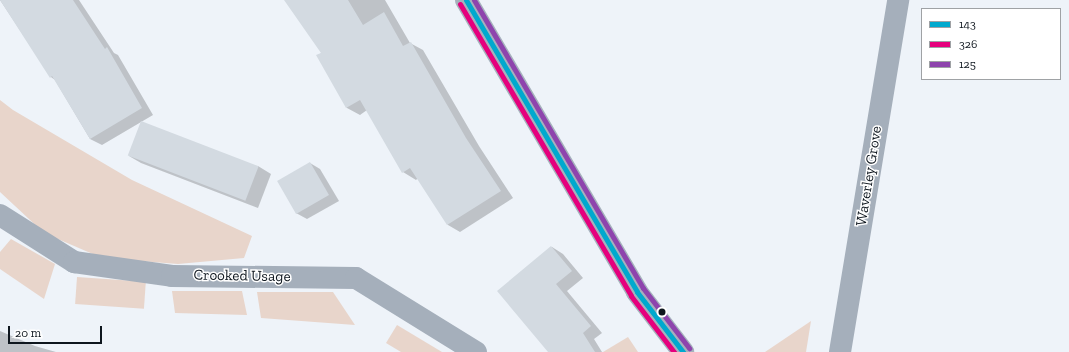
<!DOCTYPE html>
<html>
<head>
<meta charset="utf-8">
<style>
	body { margin:0 }
	#map { position:relative; width:1069px; height:352px; overflow:hidden; background:#eef3f9; font-family:"Zilla Slab",serif }
	div>[style] { position:absolute }
	[style*='--x'] { left:calc(var(--x)*1px); top:calc(var(--y)*1px); width:calc(var(--w)*1px); rotate:calc(var(--a)*1deg) }
	.green>* { inset:0; background:#e8d5cb; transform-origin:0 0 }
	.shadow>* { inset:0; background:#0003 }
	.building>* { inset:0; background:#d3dae1; transform-origin:0 0 }
	.street>* { height:22px; margin:-11px; padding:0 11px; transform-origin:11px; border-radius:11px; background:#a5afbb }
	.primary>* { height:22px; margin:-11px; padding:0 11px; transform-origin:11px; border-radius:11px; background:#a6b1bd }
	.bus-1>* { height:5px; margin:-2.5px; padding:0 2.5px; transform-origin:2.5px; border-radius:2.5px; background:#00a9ce }
	.bus-2>* { height:5px; margin:-2.5px; padding:0 2.5px; transform-origin:2.5px; border-radius:2.5px; background:#e5007d }
	.bus-3>* { height:5px; margin:-2.5px; padding:0 2.5px; transform-origin:2.5px; border-radius:2.5px; background:#8e44ad }
	.dots>* { width:11px; height:11px; translate:-50% -50%; box-sizing:border-box; border:2px solid #fff; border-radius:50% }
	span { translate:-50% -50%; white-space:nowrap; text-align:center; line-height:1.15; -webkit-text-stroke:3px #fff; paint-order:stroke }
	.street-label { font-size:15px; color:#0e161e }
	.legend { position:absolute; left:921px; top:8px; width:140px; height:72px; box-sizing:border-box; background:#fff; border:1px solid #9fa2a5; margin:0; padding:5px 7px; list-style:none; font-size:12px; color:#0e161e }
	.legend li { display:flex; align-items:center; gap:8px; height:20px }
	.legend b { width:20px; border:1px solid #9fa2a5 }
	.scale { position:absolute; left:8px; top:326px; width:94px; height:18px; box-sizing:border-box; border:2px solid #0e161e; border-top:0; padding-left:5px; font-size:12px; line-height:14px; white-space:nowrap; color:#0e161e; -webkit-text-stroke:3px #fff; paint-order:stroke }
</style>
</head>
<body>
<div id="map">
	<div class="green">
		<i style="clip-path:polygon(0 100px,13px 110px,132px 180px,252px 236px,244px 258px,178px 264px,102px 258px,44px 233px,0 192px)"></i>
		<i style="clip-path:polygon(11px 239px,55px 264px,44px 299px,0 269px,0 252px)"></i>
		<i style="left:77px;top:277px;width:69px;height:27px;rotate:4deg"></i>
		<i style="clip-path:polygon(172px 291px,242px 291px,247px 315px,175px 313px)"></i>
		<i style="clip-path:polygon(257px 292px,333px 292px,355px 325px,261px 318px)"></i>
		<i style="clip-path:polygon(811px 321px,806px 352px,765px 352px)"></i>
		<i style="clip-path:polygon(397px 325px,442px 352px,401px 352px,386px 343px)"></i>
		<i style="clip-path:polygon(628px 337px,638px 352px,603px 352px)"></i>
	</div>
	<div class="shadow">
		<i style="clip-path:polygon(0 0,79px 0,114px 53px,118px 55px,153px 115px,102px 145px,90px 139px,55px 80px,51px 77px)"></i>
		<i style="clip-path:polygon(285px 0,385px 0,410px 43px,423px 50px,479px 146px,513px 198px,460px 232px,448px 225px,418px 178px,416px 180px,403px 172px,367px 110px,360px 115px,347px 108px,318px 55px,322px 53px)"></i>
		<i style="clip-path:polygon(129px 156px,258px 166px,271px 174px,258px 208px,141px 163px)"></i>
		<i style="clip-path:polygon(310px 163px,320px 169px,339px 201px,307px 219px,296px 213px)"></i>
		<i style="clip-path:polygon(552px 247px,563px 254px,583px 278px,567px 291px,602px 333px,594px 339px,602px 352px,550px 352px)"></i>
		<i style="clip-path:polygon(0 331px,35px 346px,56px 352px,0 352px)"></i>
	</div>
	<div class="building">
		<i style="clip-path:polygon(0 0,73px 0,105px 49px,107px 47px,142px 108px,90px 139px,52px 76px,50px 78px)"></i>
		<i style="clip-path:polygon(284px 0,348px 0,363px 25px,384px 12px,403px 46px,411px 42px,466px 138px,501px 191px,447px 225px,410px 168px,402px 173px,360px 100px,346px 108px,316px 55px,321px 53px)"></i>
		<i style="left:141px;top:121px;width:126px;height:37px;rotate:21deg"></i>
		<i style="left:310px;top:162px;width:38px;height:38px;rotate:60deg"></i>
		<i style="clip-path:polygon(551px 246px,572px 271px,556px 284px,591px 326px,583px 333px,595px 352px,548px 352px,497px 291px)"></i>
	</div>
	<div class="street">
		<i style="--x:0;--y:215;--w:88;--a:32.4"></i>
		<i style="--x:74;--y:262;--w:99;--a:8.1"></i>
		<i style="--x:172;--y:276;--w:184;--a:0.6"></i>
		<i style="--x:356;--y:278;--w:141;--a:31.7"></i>
		<i style="--x:840;--y:352;--w:357;--a:-80.6"></i>
	</div>
	<div class="primary">
		<i style="--x:466;--y:0;--w:338;--a:59.6"></i>
		<i style="--x:637;--y:292;--w:76;--a:52.5"></i>
	</div>
	<div class="bus-1">
		<i style="--x:466;--y:0;--w:338;--a:59.6"></i>
		<i style="--x:637;--y:292;--w:76;--a:52.5"></i>
	</div>
	<div class="bus-2">
		<i style="--x:460;--y:4;--w:338;--a:59.6"></i>
		<i style="--x:631;--y:296;--w:71;--a:52.5"></i>
	</div>
	<div class="bus-3">
		<i style="--x:474;--y:0;--w:334;--a:59.6"></i>
		<i style="--x:643;--y:288;--w:76;--a:52.5"></i>
	</div>
	<div class="dots">
		<i style="left:662px;top:312px;background:#0e161e"></i>
	</div>
	<div class="street-label">
		<span style="left:869px;top:176px;rotate:-81deg">Waverley Grove</span>
		<span style="left:242px;top:276px;rotate:1deg">Crooked Usage</span>
	</div>
	<ul class="legend">
	<li><b style="height:5px;background:#00a9ce"></b>143</li>
	<li><b style="height:5px;background:#e5007d"></b>326</li>
	<li><b style="height:5px;background:#8e44ad"></b>125</li>
	</ul>
	<div class="scale">20 m</div>
</div>
</body>
</html>
